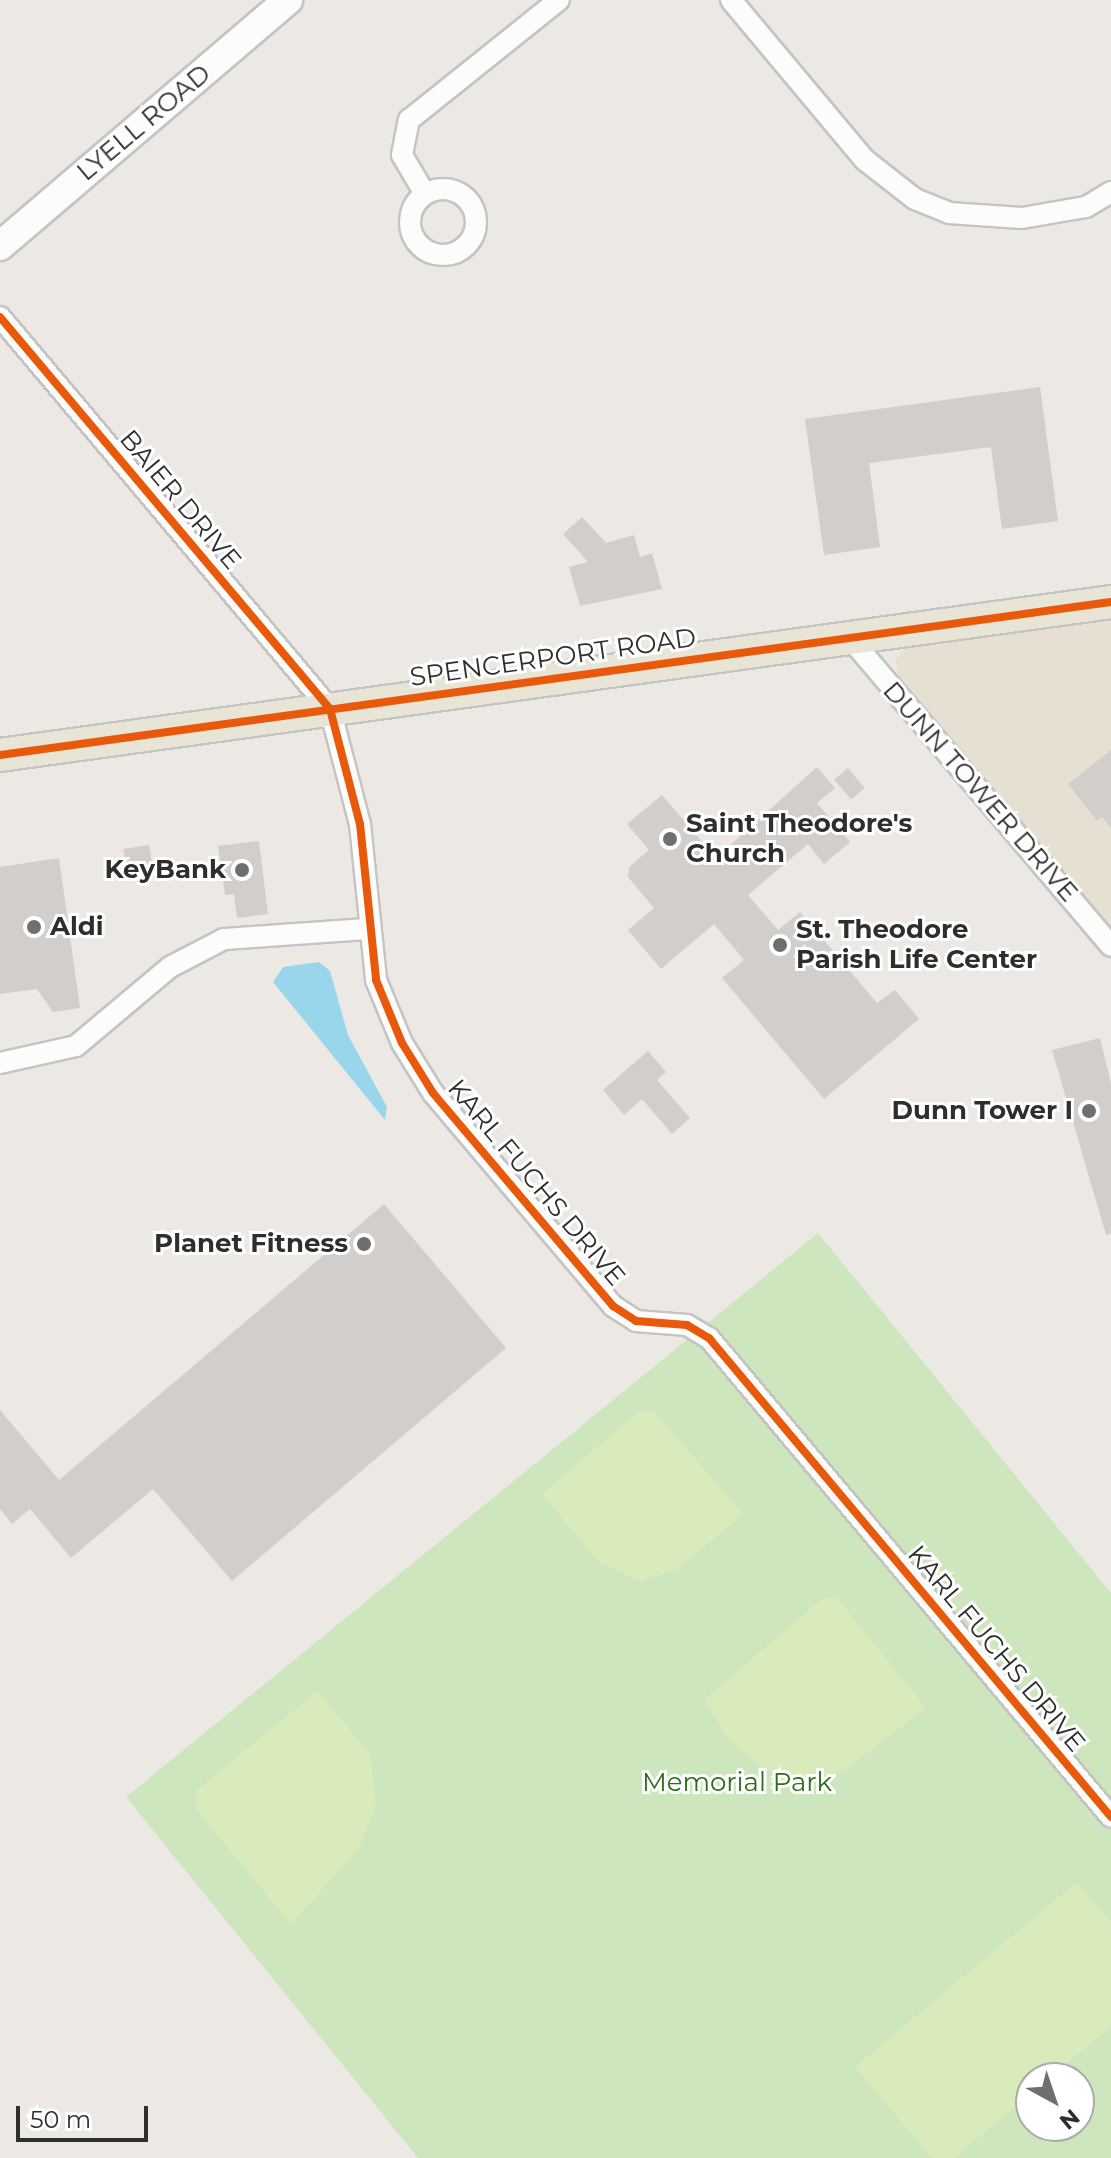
<!DOCTYPE html>
<style>
body{margin:0}
#map{position:relative;width:1111px;height:2158px;overflow:hidden;background:#ece8e4;font-family:Montserrat,sans-serif}
div>[style]{position:absolute}
[style*='--x']{left:calc(var(--x)*1px);top:calc(var(--y)*1px);width:calc(var(--w)*1px);rotate:calc(var(--a)*1deg)}
.education>*{inset:0;background:#e6e0d3}
.green>*{inset:0;background:#cee6be}
.pitch>*{inset:0;background:#d9eabb}
.water>*{inset:0;background:#99d6ec}
.building>*{inset:0;background:#d1cecb;transform-origin:0 0}
.roads{filter:drop-shadow(2px 0 #c5c4c5) drop-shadow(-2px 0 #c5c4c5) drop-shadow(0 2px #c5c4c5) drop-shadow(0 -2px #c5c4c5)}
.street>*{height:20px;margin:-10px;padding:0 10px;transform-origin:10px;border-radius:10px;background:#fcfcfb}
.street>.ring{margin:-10px;padding:0;box-sizing:content-box;background:none;border:20px solid #fcfcfb;border-radius:50%}
.secondary>*{height:28px;margin:-14px;padding:0 14px;transform-origin:14px;border-radius:14px;background:#fcfcfb}
.primary>*{height:32px;margin:-16px;padding:0 16px;transform-origin:16px;border-radius:16px;background:#e8e4d6}
.cycleway>*{height:8px;margin:-4px;padding:0 4px;transform-origin:4px;border-radius:4px;background:#e8590c}
.dots>*{width:22px;height:22px;translate:-50% -50%;box-sizing:border-box;border:4px solid #fff;border-radius:50%}
span{translate:-50% -50%;white-space:nowrap;text-align:center;line-height:1.15;-webkit-text-stroke:6px #fff;paint-order:stroke}
.street-label{font-size:26px;color:#2e2e2e}
.poi-label{font-size:26px;color:#2e2e2e;font-weight:700}
.left{translate:0 -50%;text-align:left}
.right{translate:-100% -50%;text-align:right}
.park-label{font-size:26px;color:#2c6e1b}
.north{position:absolute;left:1015px;top:2062px;width:80px;height:80px;box-sizing:border-box;background:#fff;border:2px solid #ababab;border-radius:50%;rotate:140deg;font-size:22px;font-weight:700;line-height:32px;text-align:center;color:#2e2e2e}
.north::after{content:'';display:block;margin:auto;width:28px;height:36px;background:#706f6e;clip-path:polygon(50% 0,100% 100%,50% 72%,0 100%)}
.scale{position:absolute;left:16px;top:2106px;width:132px;height:36px;box-sizing:border-box;border:4px solid #2e2e2e;border-top:0;padding-left:10px;font-size:24px;line-height:28px;white-space:nowrap;color:#2e2e2e;-webkit-text-stroke:6px #fff;paint-order:stroke}
</style>
<div id="map">
<div class="education">
<div style="clip-path:polygon(1111px 618px,1111px 932px,899px 676px,895px 661px,905px 647px)"></div>
</div>
<div class="green">
<div style="clip-path:polygon(evenodd,818px 1233px,1111px 1593px,1111px 2158px,418px 2158px,126px 1797px,818px 1233px,1031px 2078px,1079px 2078px,1079px 2126px,1031px 2126px,1031px 2078px)"></div>
</div>
<div class="pitch">
<div style="clip-path:polygon(654px 1411px,743px 1514px,679px 1568px,641px 1582px,600px 1563px,542px 1494px,638px 1412px)"></div>
<div style="clip-path:polygon(823px 1598px,838px 1599px,926px 1708px,845px 1770px,804px 1781px,761px 1767px,726px 1736px,704px 1700px)"></div>
<div style="clip-path:polygon(317px 1691px,371px 1755px,376px 1807px,357px 1851px,291px 1924px,196px 1809px,196px 1791px)"></div>
<div style="clip-path:polygon(1077px 1882px,1111px 1923px,1111px 2026px,1049px 2078px,1031px 2078px,1031px 2093px,954px 2158px,932px 2158px,855px 2067px)"></div>
</div>
<div class="water">
<div style="clip-path:polygon(319px 962px,330px 971px,348px 1035px,387px 1107px,385px 1120px,273px 982px,283px 967px)"></div>
</div>
<div class="building">
<div style="clip-path:polygon(1040px 387px,1058px 521px,1002px 529px,991px 447px,869px 463px,880px 547px,824px 555px,805px 419px)"></div>
<div style="clip-path:polygon(582px 517px,606px 543px,634px 535px,640px 557px,652px 553px,662px 589px,580px 606px,569px 567px,588px 562px,563px 534px)"></div>
<div style="clip-path:polygon(1111px 750px,1111px 828px,1102px 817px,1097px 821px,1068px 784px)"></div>
<div style="clip-path:polygon(817px 767px,835px 788px,817px 803px,850px 842px,824px 864px,808px 844px,748px 895px,778px 930px,800px 912px,877px 1003px,895px 990px,919px 1019px,824px 1099px,722px 978px,744px 960px,714px 924px,661px 969px,628px 930px,654px 908px,628px 877px,629px 867px,649px 850px,627px 824px,662px 795px,716px 858px)"></div>
<div style="left:848px;top:768px;width:26px;height:18px;rotate:50deg"></div>
<div style="clip-path:polygon(259px 841px,268px 914px,237px 918px,234px 894px,225px 895px,218px 846px)"></div>
<div style="left:149px;top:845px;width:20px;height:26px;rotate:81deg"></div>
<div style="clip-path:polygon(59px 858px,80px 1008px,53px 1012px,37px 989px,0 994px,0 867px)"></div>
<div style="clip-path:polygon(1100px 1038px,1111px 1083px,1111px 1234px,1106px 1235px,1052px 1050px)"></div>
<div style="clip-path:polygon(648px 1051px,666px 1072px,657px 1080px,690px 1118px,672px 1134px,642px 1099px,624px 1115px,603px 1090px)"></div>
<div style="clip-path:polygon(384px 1204px,506px 1348px,232px 1581px,153px 1489px,71px 1558px,30px 1509px,12px 1524px,0 1509px,0 1410px,59px 1480px)"></div>
</div>
<div class="roads">
<div class="street">
<div style="--x:731;--y:0;--w:209;--a:50.1"></div>
<div style="--x:865;--y:160;--w:63;--a:38"></div>
<div style="--x:915;--y:199;--w:37;--a:22"></div>
<div style="--x:949;--y:213;--w:73;--a:3.9"></div>
<div style="--x:1022;--y:218;--w:65;--a:-9.8"></div>
<div style="--x:1086;--y:207;--w:29;--a:-31"></div>
<div class="ring" style="left:410px;top:189px;width:46px;height:46px"></div>
<div style="--x:425;--y:194;--w:45;--a:-120.5"></div>
<div style="--x:402;--y:155;--w:36;--a:-79"></div>
<div style="--x:409;--y:120;--w:192;--a:-38.7"></div>
<div style="--x:0;--y:317;--w:512;--a:49.91"></div>
<div style="--x:330;--y:709;--w:119;--a:75.4"></div>
<div style="--x:360;--y:824;--w:157;--a:84.1"></div>
<div style="--x:376;--y:980;--w:68;--a:67.6"></div>
<div style="--x:402;--y:1043;--w:59;--a:58.2"></div>
<div style="--x:433;--y:1093;--w:279;--a:49.8"></div>
<div style="--x:613;--y:1306;--w:27;--a:33"></div>
<div style="--x:636;--y:1321;--w:51;--a:4.5"></div>
<div style="--x:687;--y:1325;--w:26;--a:31"></div>
<div style="--x:709;--y:1338;--w:625;--a:49.99"></div>
<div style="--x:849;--y:637;--w:405;--a:49.7"></div>
<div style="--x:0;--y:1063;--w:78;--a:-12.6"></div>
<div style="--x:76;--y:1046;--w:123;--a:-40"></div>
<div style="--x:170;--y:967;--w:61;--a:-27.4"></div>
<div style="--x:224;--y:939;--w:143;--a:-4"></div>
</div>
<div class="secondary">
<div style="--x:0;--y:246;--w:379;--a:-40.5"></div>
</div>
<div class="primary">
<div style="--x:0;--y:755;--w:1121;--a:-7.84"></div>
</div>
</div>
<div class="cycleway">
<div style="--x:0;--y:317;--w:512;--a:49.91"></div>
<div style="--x:330;--y:709;--w:119;--a:75.4"></div>
<div style="--x:360;--y:824;--w:157;--a:84.1"></div>
<div style="--x:376;--y:980;--w:68;--a:67.6"></div>
<div style="--x:402;--y:1043;--w:59;--a:58.2"></div>
<div style="--x:433;--y:1093;--w:279;--a:49.8"></div>
<div style="--x:613;--y:1306;--w:27;--a:33"></div>
<div style="--x:636;--y:1321;--w:51;--a:4.5"></div>
<div style="--x:687;--y:1325;--w:26;--a:31"></div>
<div style="--x:709;--y:1338;--w:625;--a:49.99"></div>
<div style="--x:0;--y:755;--w:1121;--a:-7.84"></div>
</div>
<div class="dots">
<div style="left:670px;top:839px;background:#706f6e"></div>
<div style="left:242px;top:870px;background:#706f6e"></div>
<div style="left:34px;top:927px;background:#706f6e"></div>
<div style="left:780px;top:945px;background:#706f6e"></div>
<div style="left:1089px;top:1111px;background:#706f6e"></div>
<div style="left:364px;top:1244px;background:#706f6e"></div>
</div>
<div class="street-label">
<span style="left:144px;top:123px;rotate:-40deg">LYELL ROAD</span>
<span style="left:180px;top:500px;rotate:50deg">BAIER DRIVE</span>
<span style="left:553px;top:658px;rotate:-8deg">SPENCERPORT ROAD</span>
<span style="left:980px;top:792px;rotate:49deg">DUNN TOWER DRIVE</span>
<span style="left:536px;top:1183px;rotate:50deg">KARL FUCHS DRIVE</span>
<span style="left:996px;top:1649px;rotate:50deg">KARL FUCHS DRIVE</span>
</div>
<div class="poi-label">
<span class="left" style="left:686px;top:839px">Saint Theodore's<br>Church</span>
<span class="right" style="left:226px;top:870px">KeyBank</span>
<span class="left" style="left:50px;top:927px">Aldi</span>
<span class="left" style="left:796px;top:945px">St. Theodore<br>Parish Life Center</span>
<span class="right" style="left:1073px;top:1111px">Dunn Tower I</span>
<span class="right" style="left:348px;top:1244px">Planet Fitness</span>
</div>
<div class="park-label">
<span style="left:737px;top:1783px">Memorial Park</span>
</div>
<div class="north">N</div>
<div class="scale">50 m</div>
</div>
